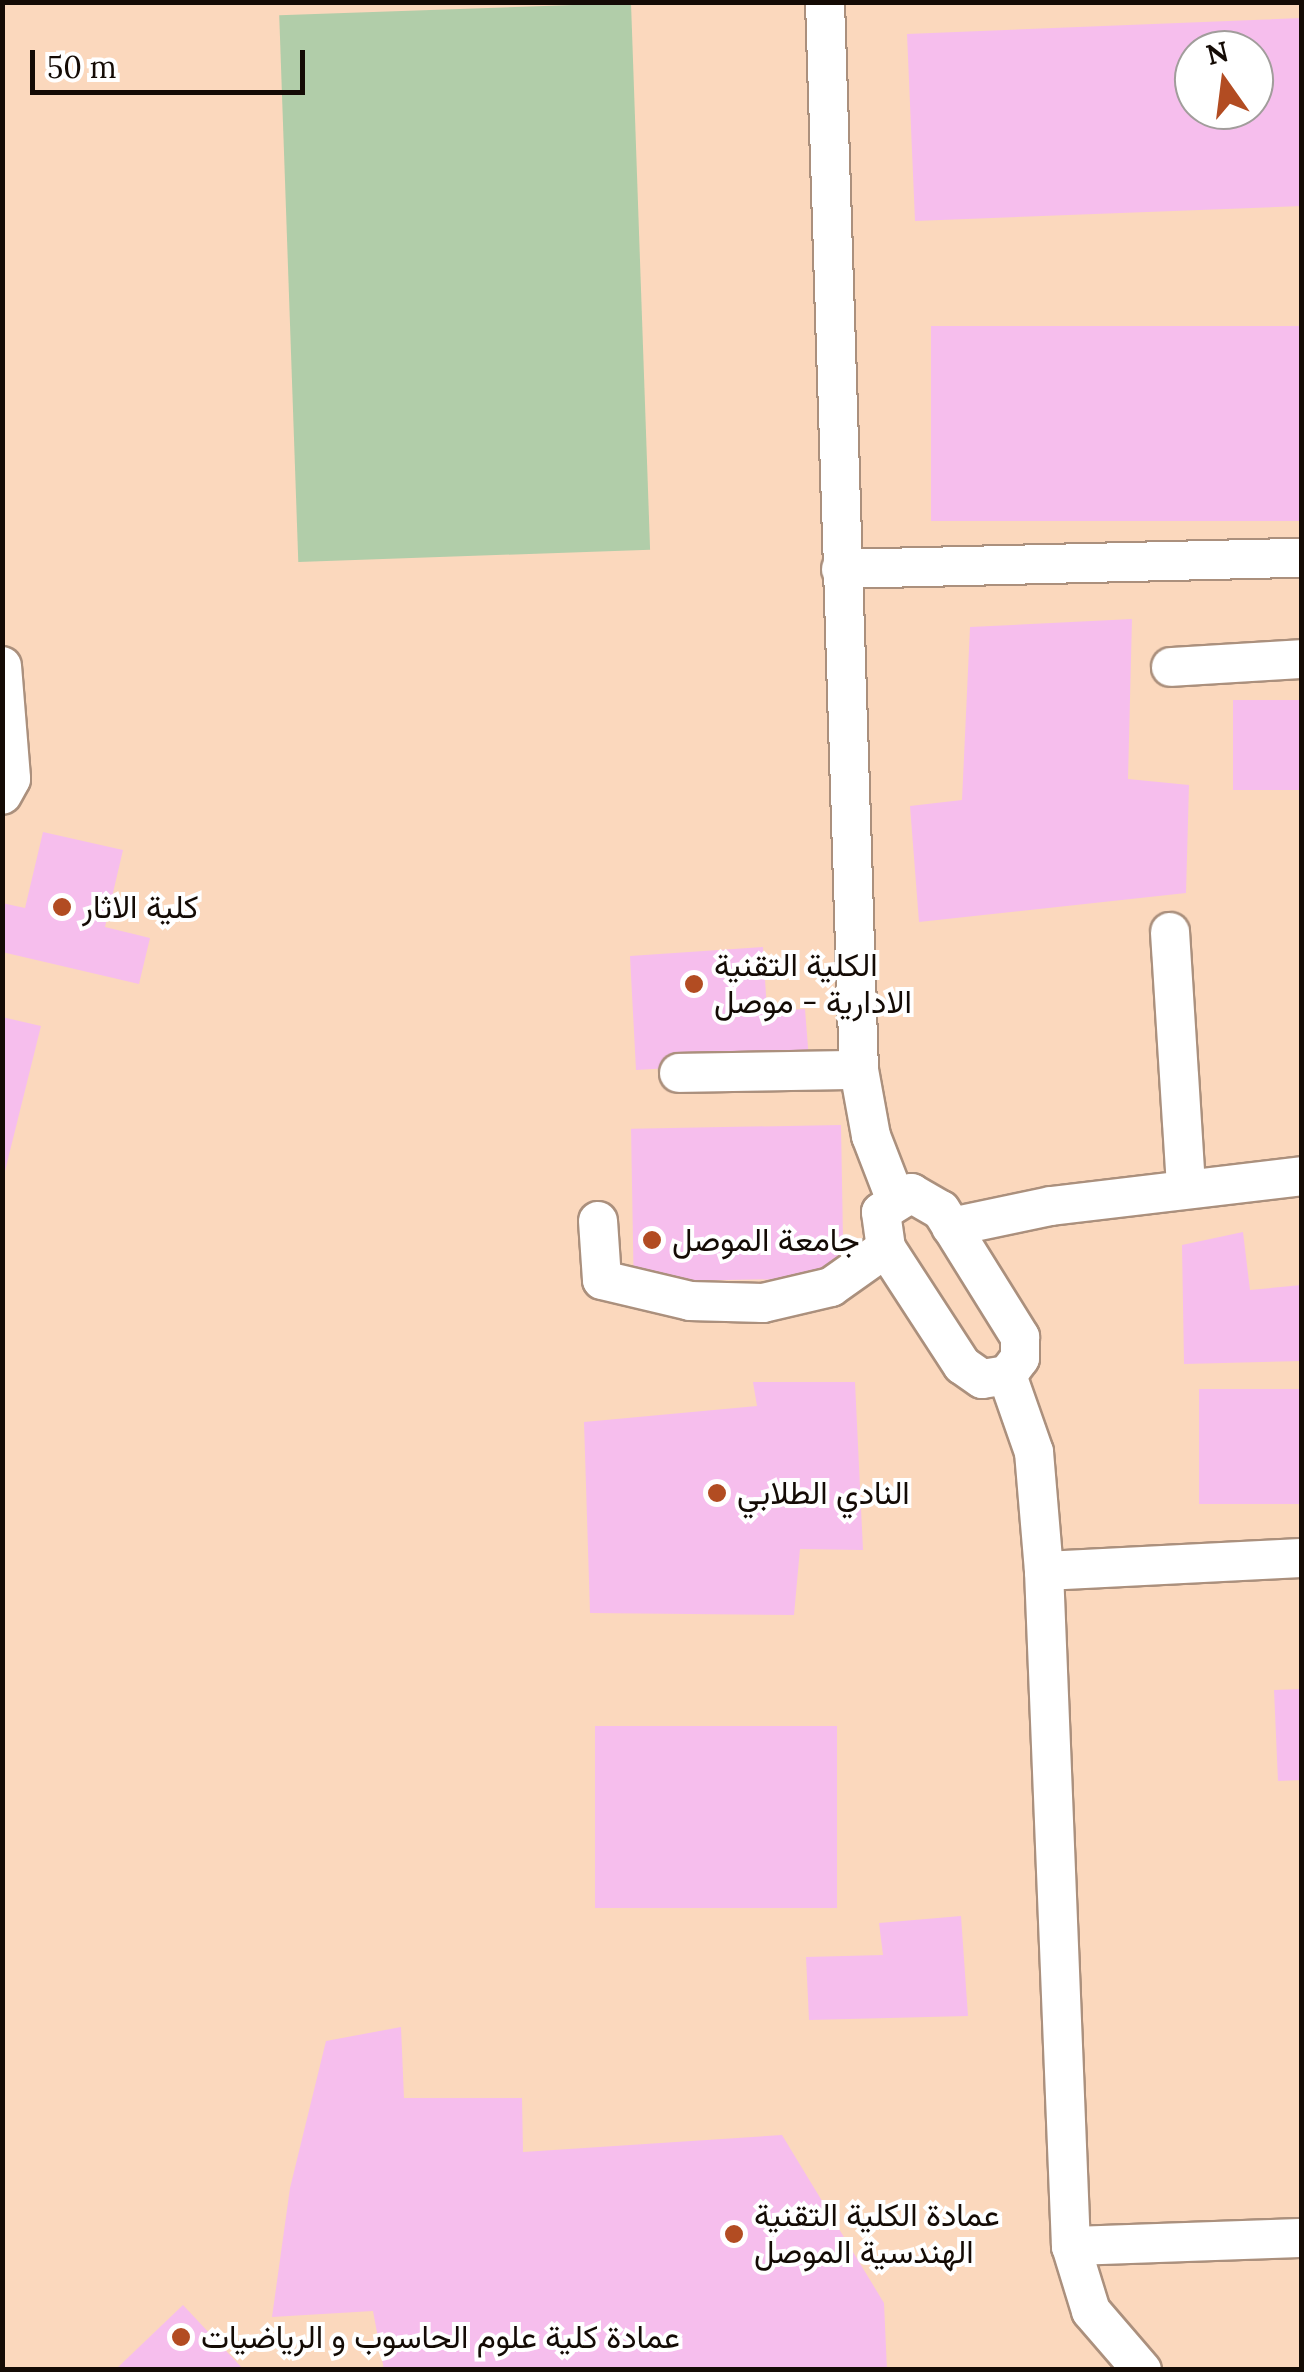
<!DOCTYPE html>
<meta charset="utf-8">
<style>
body{margin:0}
#map{position:relative;width:1304px;height:2372px;overflow:hidden;background:#fce4d3;font-family:Lora,Vazirmatn,serif}
div>[style]{position:absolute}
[style*='--x']{left:calc(var(--x)*1px);top:calc(var(--y)*1px);width:calc(var(--w)*1px);rotate:calc(var(--a)*1deg)}
.built>*{inset:0;background:#fbd8bd}
.green>*{inset:0;background:#b1cda9;transform-origin:0 0}
.building>*{inset:0;background:#f6beed;transform-origin:0 0}
.roads{filter:drop-shadow(2px 0 #ab907d) drop-shadow(-2px 0 #ab907d) drop-shadow(0 2px #ab907d) drop-shadow(0 -2px #ab907d)}
.minor>*{height:38px;margin:-19px;padding:0 19px;transform-origin:19px;border-radius:19px;background:#fff}
.dots>*{width:28px;height:28px;translate:-50% -50%;box-sizing:border-box;border:5px solid #fff;border-radius:50%}
span{translate:-50% -50%;white-space:nowrap;text-align:center;line-height:1.15;-webkit-text-stroke:8px #fff;paint-order:stroke}
.poi-label{font-size:32px;color:#140b05}
.left{translate:0 -50%;text-align:left}
.frame{position:absolute;inset:0;border:5px solid #140b05;pointer-events:none}
.north{position:absolute;left:1174px;top:30px;width:100px;height:100px;box-sizing:border-box;background:#fff;border:2px solid #a19d9b;border-radius:50%;rotate:346deg;font-size:28px;font-weight:700;line-height:40px;text-align:center;color:#140b05}
.north::after{content:'';display:block;margin:auto;width:35px;height:45px;background:#b24c22;clip-path:polygon(50% 0,100% 100%,50% 72%,0 100%)}
.scale{position:absolute;left:30px;top:50px;width:275px;height:45px;box-sizing:border-box;border:5px solid #140b05;border-top:0;padding-left:12px;font-size:30px;line-height:35px;white-space:nowrap;color:#140b05;-webkit-text-stroke:8px #fff;paint-order:stroke}
</style>
<div id="map">
<div class="built">
<div style="clip-path:polygon(evenodd,3px 3px,1301px 3px,1301px 2369px,3px 2369px,3px 3px,1194px 50px,1254px 50px,1254px 110px,1194px 110px,1194px 50px)"></div>
</div>
<div class="green">
<div style="left:631px;top:3px;width:547px;height:352px;rotate:88deg"></div>
</div>
<div class="building">
<div style="clip-path:polygon(evenodd,1302px 18px,1302px 206px,915px 221px,907px 34px,1302px 18px,1194px 50px,1254px 50px,1254px 110px,1194px 110px,1194px 50px)"></div>
<div style="left:1302px;top:326px;width:195px;height:371px;rotate:90deg"></div>
<div style="clip-path:polygon(1132px 619px,1128px 779px,1189px 785px,1186px 893px,919px 922px,910px 806px,962px 800px,970px 627px)"></div>
<div style="left:1302px;top:700px;width:90px;height:69px;rotate:90deg"></div>
<div style="clip-path:polygon(43px 832px,123px 850px,105px 927px,150px 938px,139px 984px,2px 952px,2px 903px,25px 908px)"></div>
<div style="clip-path:polygon(763px 947px,767px 1011px,805px 1009px,809px 1060px,636px 1070px,630px 956px)"></div>
<div style="clip-path:polygon(2px 1017px,41px 1026px,4px 1175px,2px 1175px)"></div>
<div style="left:841px;top:1125px;width:153px;height:210px;rotate:89deg"></div>
<div style="clip-path:polygon(1243px 1232px,1250px 1290px,1302px 1285px,1302px 1361px,1184px 1364px,1182px 1245px)"></div>
<div style="clip-path:polygon(753px 1382px,855px 1382px,863px 1550px,800px 1549px,794px 1615px,590px 1613px,584px 1422px,757px 1406px)"></div>
<div style="left:1302px;top:1389px;width:115px;height:103px;rotate:90deg"></div>
<div style="clip-path:polygon(1302px 1689px,1302px 1780px,1278px 1781px,1274px 1690px)"></div>
<div style="left:595px;top:1726px;width:242px;height:182px"></div>
<div style="clip-path:polygon(961px 1916px,968px 2016px,809px 2020px,806px 1957px,883px 1955px,879px 1923px)"></div>
<div style="clip-path:polygon(401px 2027px,404px 2098px,522px 2098px,523px 2152px,782px 2135px,884px 2303px,887px 2370px,384px 2370px,373px 2311px,272px 2317px,290px 2188px,326px 2041px)"></div>
<div style="clip-path:polygon(183px 2305px,244px 2370px,115px 2370px)"></div>
</div>
<div class="roads">
<div class="minor">
<div style="--x:825;--y:2;--w:1069;--a:88.18"></div>
<div style="--x:859;--y:1070;--w:67;--a:79.7"></div>
<div style="--x:871;--y:1136;--w:66;--a:68.8"></div>
<div style="--x:841;--y:569;--w:461;--a:-1.4"></div>
<div style="--x:2;--y:666;--w:113;--a:85.4"></div>
<div style="--x:11;--y:779;--w:18;--a:119"></div>
<div style="--x:1171;--y:667;--w:131;--a:-3.5"></div>
<div style="--x:1170;--y:932;--w:256;--a:86.4"></div>
<div style="--x:679;--y:1073;--w:180;--a:-1"></div>
<div style="--x:911;--y:1193;--w:34;--a:30"></div>
<div style="--x:941;--y:1210;--w:150;--a:58.1"></div>
<div style="--x:1020;--y:1337;--w:21;--a:90"></div>
<div style="--x:1020;--y:1358;--w:21;--a:127"></div>
<div style="--x:1007;--y:1375;--w:25;--a:171"></div>
<div style="--x:982;--y:1379;--w:24;--a:-145"></div>
<div style="--x:962;--y:1365;--w:140;--a:-123"></div>
<div style="--x:886;--y:1248;--w:36;--a:-98"></div>
<div style="--x:881;--y:1212;--w:36;--a:-32"></div>
<div style="--x:598;--y:1221;--w:59;--a:86.1"></div>
<div style="--x:602;--y:1280;--w:90;--a:13.4"></div>
<div style="--x:690;--y:1301;--w:73;--a:1.6"></div>
<div style="--x:763;--y:1303;--w:70;--a:-13.2"></div>
<div style="--x:831;--y:1287;--w:67;--a:-35.3"></div>
<div style="--x:951;--y:1227;--w:102;--a:-11.9"></div>
<div style="--x:1051;--y:1206;--w:253;--a:-6.8"></div>
<div style="--x:1007;--y:1375;--w:82;--a:70.7"></div>
<div style="--x:1034;--y:1452;--w:119;--a:85.2"></div>
<div style="--x:1044;--y:1571;--w:676;--a:87.71"></div>
<div style="--x:1071;--y:2246;--w:68;--a:72.9"></div>
<div style="--x:1091;--y:2311;--w:78;--a:49.2"></div>
<div style="--x:1044;--y:1571;--w:258;--a:-2.9"></div>
<div style="--x:1071;--y:2246;--w:231;--a:-2"></div>
</div>
</div>
<div class="dots">
<div style="left:62px;top:907px;background:#b24c22"></div>
<div style="left:694px;top:984px;background:#b24c22"></div>
<div style="left:652px;top:1240px;background:#b24c22"></div>
<div style="left:717px;top:1493px;background:#b24c22"></div>
<div style="left:734px;top:2234px;background:#b24c22"></div>
<div style="left:181px;top:2337px;background:#b24c22"></div>
</div>
<div class="poi-label">
<span class="left" style="left:82px;top:907px">كلية الاثار</span>
<span class="left" style="left:714px;top:984px">الكلية التقنية<br>الادارية - موصل</span>
<span class="left" style="left:672px;top:1240px">جامعة الموصل</span>
<span class="left" style="left:737px;top:1493px">النادي الطلابي</span>
<span class="left" style="left:754px;top:2234px">عمادة الكلية التقنية<br>الهندسية الموصل</span>
<span class="left" style="left:201px;top:2337px">عمادة كلية علوم الحاسوب و الرياضيات</span>
</div>
<div class="frame"></div>
<div class="north">N</div>
<div class="scale">50 m</div>
</div>
